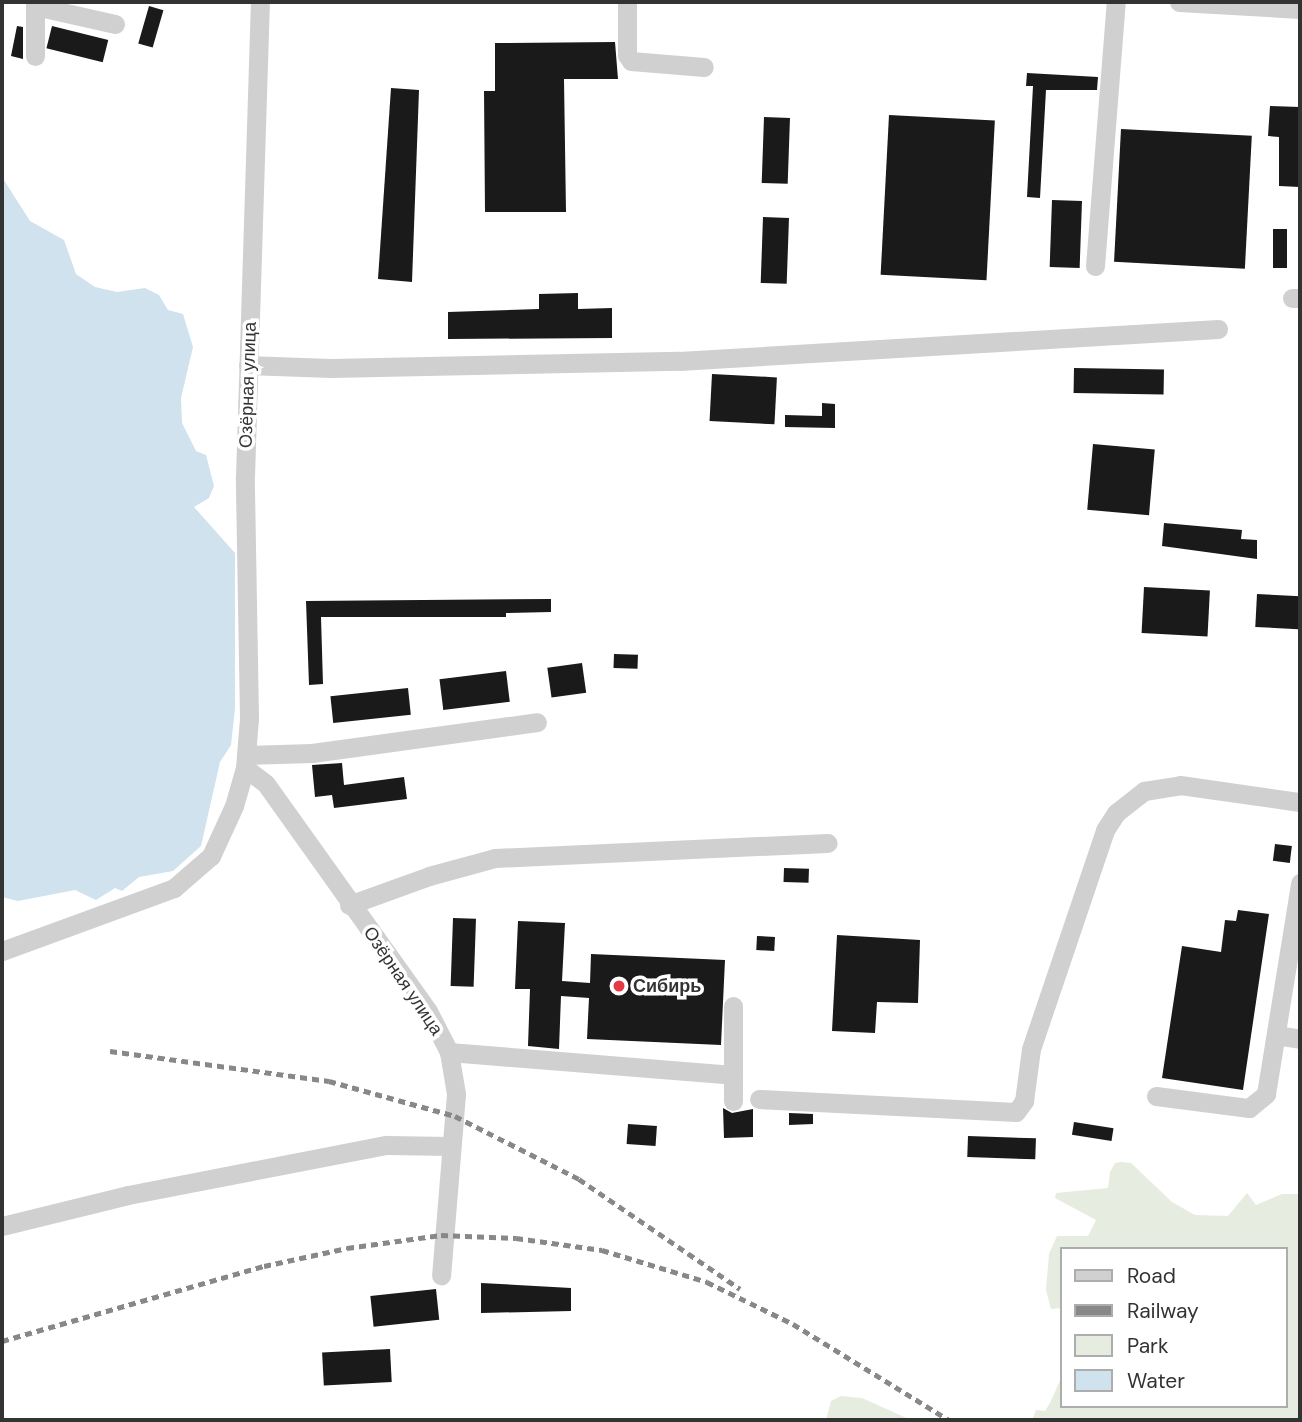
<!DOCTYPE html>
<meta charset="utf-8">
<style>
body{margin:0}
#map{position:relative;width:1302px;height:1422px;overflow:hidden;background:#fff;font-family:"DM Sans",sans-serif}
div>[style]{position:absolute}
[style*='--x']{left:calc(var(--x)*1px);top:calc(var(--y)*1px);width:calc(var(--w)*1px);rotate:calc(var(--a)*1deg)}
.green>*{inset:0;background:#e6ecdf}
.water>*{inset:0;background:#cfe2ee}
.building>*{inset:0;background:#1a1a1a;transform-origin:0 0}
.minor>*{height:19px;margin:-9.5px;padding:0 9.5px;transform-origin:9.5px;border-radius:9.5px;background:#d0d0d0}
.rail>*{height:4.5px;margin-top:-2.25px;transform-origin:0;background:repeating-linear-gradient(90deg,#888 0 7px,transparent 0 12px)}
.dots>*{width:19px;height:19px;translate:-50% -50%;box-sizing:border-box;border:4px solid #fff;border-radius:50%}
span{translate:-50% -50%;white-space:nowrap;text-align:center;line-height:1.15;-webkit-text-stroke:7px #fff;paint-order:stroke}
.street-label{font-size:18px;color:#333}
.poi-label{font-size:18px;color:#333;font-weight:700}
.left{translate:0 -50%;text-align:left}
.frame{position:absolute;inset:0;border:4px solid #333;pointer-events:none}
.legend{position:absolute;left:1060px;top:1247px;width:228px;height:161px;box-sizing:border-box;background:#fff;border:2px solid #adadad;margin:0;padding:9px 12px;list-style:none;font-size:21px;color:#333}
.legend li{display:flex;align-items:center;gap:14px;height:35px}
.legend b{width:35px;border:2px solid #adadad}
</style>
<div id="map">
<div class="green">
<div style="clip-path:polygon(1121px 1162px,1131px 1163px,1172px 1202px,1195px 1215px,1228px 1216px,1247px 1193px,1256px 1205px,1282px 1194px,1300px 1194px,1300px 1420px,1032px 1420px,1036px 1410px,1045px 1411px,1050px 1403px,1062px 1376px,1062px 1406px,1286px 1406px,1286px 1249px,1062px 1249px,1062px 1308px,1051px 1309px,1046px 1290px,1049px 1254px,1057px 1236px,1088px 1236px,1096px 1220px,1055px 1198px,1056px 1193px,1108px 1188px,1110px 1172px,1115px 1163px)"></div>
<div style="clip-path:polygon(841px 1396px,862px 1398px,911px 1420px,826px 1420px,831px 1401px)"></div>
</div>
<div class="water">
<div style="clip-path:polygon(2px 177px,30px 221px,64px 240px,76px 274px,95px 287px,117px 292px,145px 288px,159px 295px,168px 310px,183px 314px,193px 347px,181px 398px,182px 423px,196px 451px,206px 455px,214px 486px,209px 498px,194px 507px,235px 553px,235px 709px,231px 745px,220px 762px,201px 846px,173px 871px,139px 877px,122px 891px,115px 888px,96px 900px,75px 890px,18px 901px,2px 897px)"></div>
</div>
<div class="building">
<div style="left:149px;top:6px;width:15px;height:39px;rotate:16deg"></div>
<div style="clip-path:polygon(17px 26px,23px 27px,23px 59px,11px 56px)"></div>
<div style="left:52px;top:26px;width:58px;height:23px;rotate:14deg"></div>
<div style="clip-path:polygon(615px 42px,618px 79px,564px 79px,566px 212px,485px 212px,484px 91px,495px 91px,495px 43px)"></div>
<div style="clip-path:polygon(1027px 73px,1098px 77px,1097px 90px,1046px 90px,1040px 198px,1027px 197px,1033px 86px,1026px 86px)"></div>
<div style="clip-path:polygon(391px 88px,419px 90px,412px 282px,378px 279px)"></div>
<div style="clip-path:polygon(1270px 106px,1300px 107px,1300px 187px,1279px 186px,1279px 137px,1268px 136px)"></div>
<div style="left:889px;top:115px;width:106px;height:160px;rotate:3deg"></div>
<div style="left:764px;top:117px;width:26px;height:66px;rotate:2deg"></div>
<div style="left:1121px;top:129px;width:131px;height:133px;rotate:3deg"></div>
<div style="left:1052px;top:200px;width:30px;height:67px;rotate:2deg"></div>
<div style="left:763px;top:217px;width:26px;height:66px;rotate:2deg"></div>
<div style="left:1273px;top:229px;width:14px;height:39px"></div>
<div style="clip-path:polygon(578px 293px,578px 309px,612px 308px,612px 338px,448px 339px,448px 312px,539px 309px,539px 294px)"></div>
<div style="left:1074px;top:368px;width:90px;height:25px;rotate:1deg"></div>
<div style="left:712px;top:374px;width:65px;height:47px;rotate:3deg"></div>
<div style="clip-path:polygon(822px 403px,835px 404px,835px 428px,785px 427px,785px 415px,822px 416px)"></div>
<div style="left:1093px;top:444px;width:62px;height:66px;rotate:5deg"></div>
<div style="clip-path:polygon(1164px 523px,1242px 530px,1241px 539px,1257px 540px,1257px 559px,1162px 546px)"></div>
<div style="left:1144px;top:587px;width:66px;height:46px;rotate:3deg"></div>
<div style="left:1257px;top:594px;width:43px;height:33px;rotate:3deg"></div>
<div style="clip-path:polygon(551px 599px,551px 612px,506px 613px,506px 617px,321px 617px,323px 684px,309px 685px,306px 601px)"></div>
<div style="left:614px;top:654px;width:24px;height:14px;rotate:2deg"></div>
<div style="left:582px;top:663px;width:30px;height:35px;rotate:82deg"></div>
<div style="left:506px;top:671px;width:31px;height:67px;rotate:83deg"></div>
<div style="left:408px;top:688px;width:27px;height:78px;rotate:84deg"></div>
<div style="clip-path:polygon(342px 763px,344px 785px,404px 777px,407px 799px,334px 808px,332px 795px,315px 797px,312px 765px)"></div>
<div style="left:1275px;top:844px;width:17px;height:17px;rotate:7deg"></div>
<div style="left:784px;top:868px;width:25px;height:14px;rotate:2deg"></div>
<div style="clip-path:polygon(1238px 910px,1269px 914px,1243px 1090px,1162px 1078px,1182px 946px,1221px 952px,1225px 920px,1236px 921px)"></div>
<div style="left:453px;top:918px;width:23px;height:68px;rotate:2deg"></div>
<div style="clip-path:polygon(518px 921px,565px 923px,562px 981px,590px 983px,591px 954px,725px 960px,721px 1045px,587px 1039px,589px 998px,561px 996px,559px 1049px,528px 1046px,530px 989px,515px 989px)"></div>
<div style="clip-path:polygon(837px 935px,920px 940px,918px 1003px,877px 1002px,875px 1033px,832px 1031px)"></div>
<div style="left:757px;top:936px;width:18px;height:14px;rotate:3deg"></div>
<div style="clip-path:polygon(723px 1108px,732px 1113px,753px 1109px,753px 1137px,724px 1138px)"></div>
<div style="clip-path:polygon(789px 1113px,813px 1114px,813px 1124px,789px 1125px)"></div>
<div style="left:1074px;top:1122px;width:40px;height:13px;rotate:9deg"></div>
<div style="left:628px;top:1124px;width:29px;height:20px;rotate:4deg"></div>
<div style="left:968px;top:1136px;width:68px;height:21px;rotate:2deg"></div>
<div style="clip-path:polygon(481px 1283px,571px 1288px,571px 1311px,481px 1313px)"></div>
<div style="left:436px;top:1289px;width:31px;height:66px;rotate:84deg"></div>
<div style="left:390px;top:1349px;width:33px;height:68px;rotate:87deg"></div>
</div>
<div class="minor">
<div style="--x:35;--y:2;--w:4;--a:90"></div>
<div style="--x:35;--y:6;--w:82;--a:12.7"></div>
<div style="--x:627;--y:2;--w:53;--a:90"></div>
<div style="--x:627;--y:55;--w:7;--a:56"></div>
<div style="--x:631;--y:61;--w:73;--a:4.7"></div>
<div style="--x:1179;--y:2;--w:121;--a:3.3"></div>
<div style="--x:35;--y:6;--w:50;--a:90"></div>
<div style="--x:1095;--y:266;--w:265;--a:-85.5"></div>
<div style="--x:1292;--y:298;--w:8;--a:0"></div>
<div style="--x:248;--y:365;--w:83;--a:2.1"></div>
<div style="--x:331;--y:368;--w:348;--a:-1.2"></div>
<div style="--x:679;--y:361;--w:540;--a:-3.4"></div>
<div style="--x:246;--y:755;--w:66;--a:-1.7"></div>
<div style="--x:312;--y:753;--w:227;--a:-7.8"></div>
<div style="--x:245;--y:768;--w:26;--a:37"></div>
<div style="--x:266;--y:784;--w:279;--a:54.5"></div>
<div style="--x:428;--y:1011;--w:46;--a:62.9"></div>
<div style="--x:449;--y:1052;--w:43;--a:80.5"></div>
<div style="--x:456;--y:1094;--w:182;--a:94.7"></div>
<div style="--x:349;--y:905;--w:85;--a:-19.9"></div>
<div style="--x:429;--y:876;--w:68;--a:-15.3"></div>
<div style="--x:495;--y:858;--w:333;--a:-2.6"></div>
<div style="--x:2;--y:951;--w:183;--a:-20.1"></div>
<div style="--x:174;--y:888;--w:49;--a:-40.9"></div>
<div style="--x:211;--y:856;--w:55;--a:-65.3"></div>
<div style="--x:234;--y:806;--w:40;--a:-74"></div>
<div style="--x:245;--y:768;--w:50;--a:-85.4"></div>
<div style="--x:249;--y:718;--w:241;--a:-91"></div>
<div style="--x:245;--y:477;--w:475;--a:-88.2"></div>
<div style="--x:1276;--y:1035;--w:24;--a:9"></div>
<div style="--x:449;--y:1052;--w:285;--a:4.6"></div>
<div style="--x:1156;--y:1096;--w:94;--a:7.4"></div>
<div style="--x:1249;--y:1108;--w:22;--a:-39"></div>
<div style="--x:1266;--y:1094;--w:214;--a:-80.8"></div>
<div style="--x:759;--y:1099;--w:257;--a:2.9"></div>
<div style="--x:1016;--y:1112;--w:14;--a:-54"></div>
<div style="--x:1024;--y:1101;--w:52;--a:-82.3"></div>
<div style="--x:1031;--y:1049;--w:231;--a:-71.3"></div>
<div style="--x:1105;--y:830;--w:20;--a:-57"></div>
<div style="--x:1116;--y:813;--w:36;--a:-38"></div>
<div style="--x:1144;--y:791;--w:36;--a:-9"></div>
<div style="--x:1180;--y:785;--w:121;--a:8.1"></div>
<div style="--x:733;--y:1101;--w:95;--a:-90"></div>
<div style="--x:2;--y:1226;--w:130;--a:-13.8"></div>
<div style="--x:128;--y:1195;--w:263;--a:-11"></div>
<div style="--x:386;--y:1145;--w:65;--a:0.9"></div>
</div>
<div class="rail">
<div style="--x:110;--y:1051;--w:221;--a:7.8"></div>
<div style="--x:329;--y:1081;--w:131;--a:15.5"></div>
<div style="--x:455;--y:1116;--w:139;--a:26.9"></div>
<div style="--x:579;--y:1179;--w:195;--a:34.3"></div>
<div style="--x:2;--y:1341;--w:273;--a:-16"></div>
<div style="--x:264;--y:1266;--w:85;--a:-12.2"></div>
<div style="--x:347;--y:1248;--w:95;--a:-7.9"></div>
<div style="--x:441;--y:1235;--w:75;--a:2.3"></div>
<div style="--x:516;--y:1238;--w:87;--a:7.9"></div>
<div style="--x:602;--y:1250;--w:110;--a:16.9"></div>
<div style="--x:707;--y:1282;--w:96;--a:26"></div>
<div style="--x:793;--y:1324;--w:183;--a:31.6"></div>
</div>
<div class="dots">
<div style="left:619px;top:986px;background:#e63946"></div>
</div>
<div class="street-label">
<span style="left:248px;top:385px;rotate:-88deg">Озёрная улица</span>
<span style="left:403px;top:981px;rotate:56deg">Озёрная улица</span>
</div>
<div class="poi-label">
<span class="left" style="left:633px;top:986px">Сибирь</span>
</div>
<div class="frame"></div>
<ul class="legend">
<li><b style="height:9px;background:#d0d0d0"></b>Road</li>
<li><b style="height:9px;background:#888"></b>Railway</li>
<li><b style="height:19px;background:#e6ecdf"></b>Park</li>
<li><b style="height:19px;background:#cfe2ee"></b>Water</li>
</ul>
</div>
